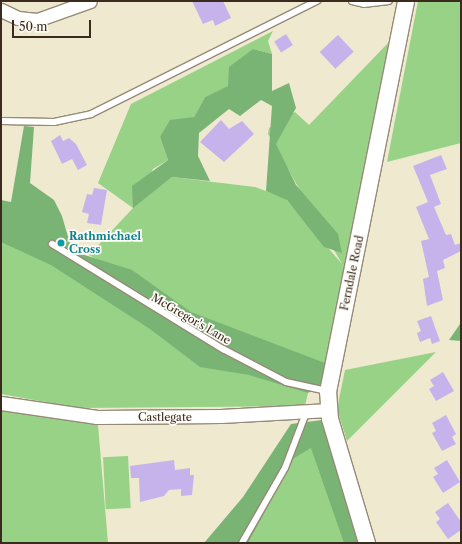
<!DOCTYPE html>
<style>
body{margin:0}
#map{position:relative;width:462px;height:544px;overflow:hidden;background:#efe9d0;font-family:"Libre Caslon Text",serif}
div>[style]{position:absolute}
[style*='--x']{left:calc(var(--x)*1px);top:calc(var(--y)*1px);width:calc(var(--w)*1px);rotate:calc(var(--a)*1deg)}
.green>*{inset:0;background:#97d287;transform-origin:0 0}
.forest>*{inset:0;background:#79b474}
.building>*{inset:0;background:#c7b3ec;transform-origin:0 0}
.roads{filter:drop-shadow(1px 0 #958a77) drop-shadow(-1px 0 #958a77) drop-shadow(0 1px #958a77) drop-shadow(0 -1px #958a77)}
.service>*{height:6px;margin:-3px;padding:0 3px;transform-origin:3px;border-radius:3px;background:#fff}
.minor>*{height:13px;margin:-6.5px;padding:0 6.5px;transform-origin:6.5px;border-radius:6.5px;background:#fff}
.tertiary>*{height:16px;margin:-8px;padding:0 8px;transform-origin:8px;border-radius:8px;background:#fff}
.dots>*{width:11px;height:11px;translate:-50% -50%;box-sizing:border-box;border:2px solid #fdfcf7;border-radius:50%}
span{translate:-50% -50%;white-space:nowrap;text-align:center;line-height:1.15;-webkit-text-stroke:3.5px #fdfcf7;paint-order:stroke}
.culture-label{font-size:11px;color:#0d838f;font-weight:700}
.left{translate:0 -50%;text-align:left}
.street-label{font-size:11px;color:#3b2a1e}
.frame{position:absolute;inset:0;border:2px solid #3b2a1e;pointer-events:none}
.scale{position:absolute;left:12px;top:20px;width:79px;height:18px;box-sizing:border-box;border:2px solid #3b2a1e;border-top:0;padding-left:5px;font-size:12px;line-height:14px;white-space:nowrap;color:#3b2a1e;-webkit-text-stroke:3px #fdfcf7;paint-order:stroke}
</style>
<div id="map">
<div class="green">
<div style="clip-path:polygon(418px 1px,461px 1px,461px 143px,387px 162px)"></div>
<div style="clip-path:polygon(273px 31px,268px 41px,272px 54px,253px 49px,229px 86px,205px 97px,194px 117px,160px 137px,168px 160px,153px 169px,133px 207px,172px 177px,255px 187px,285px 198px,342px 264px,268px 134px,269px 128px,295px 112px,309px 125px,390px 41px,321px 385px,89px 255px,133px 208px,98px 183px,131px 104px)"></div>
<div style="clip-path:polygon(1px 229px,163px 327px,308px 393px,305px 406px,78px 408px,1px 394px)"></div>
<div style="clip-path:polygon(436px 352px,347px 441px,337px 409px,345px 370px)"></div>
<div style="clip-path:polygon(1px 410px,98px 425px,108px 543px,1px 543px)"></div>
<div style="clip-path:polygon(307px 422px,355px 543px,233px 543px)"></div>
<div style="left:128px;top:456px;width:52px;height:25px;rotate:87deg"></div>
</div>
<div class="forest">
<div style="clip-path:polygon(253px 49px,272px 54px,272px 91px,289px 83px,296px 108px,276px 144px,296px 185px,338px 234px,342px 253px,324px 247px,287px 200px,266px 191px,272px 106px,261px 100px,240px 116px,229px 109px,199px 133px,198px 156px,210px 181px,172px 177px,133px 208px,132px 186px,168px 160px,160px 137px,170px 120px,194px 117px,205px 97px,228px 86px,229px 67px)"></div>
<div style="clip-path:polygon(24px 126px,34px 127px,30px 183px,54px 200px,62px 216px,72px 251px,132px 270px,191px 312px,325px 363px,321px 385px,308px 393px,249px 375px,200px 367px,150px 329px,51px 265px,1px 242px,1px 200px,11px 202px)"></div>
<div style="clip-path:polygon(461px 321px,461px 341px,449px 340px,460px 324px)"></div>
<div style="clip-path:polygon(322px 420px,363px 543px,344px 543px,311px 448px,294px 458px,248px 543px,204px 543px,243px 497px,291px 424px)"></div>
</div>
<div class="building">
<div style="clip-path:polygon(192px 1px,223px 1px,231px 18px,215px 26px,213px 20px,203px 24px)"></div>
<div style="left:286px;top:34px;width:13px;height:14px;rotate:58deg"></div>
<div style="left:338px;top:35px;width:23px;height:25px;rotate:47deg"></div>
<div style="clip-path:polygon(221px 120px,229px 129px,242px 121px,254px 134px,224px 162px,200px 142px)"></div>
<div style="clip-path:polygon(60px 135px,63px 141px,69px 138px,76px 144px,87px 165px,78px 170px,72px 159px,62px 164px,51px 141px)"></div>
<div style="clip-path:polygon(441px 155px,447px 169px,430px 175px,441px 204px,434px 207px,446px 235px,451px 234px,455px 245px,461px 243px,461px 251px,443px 260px,445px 268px,437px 271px,443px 300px,427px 306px,423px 279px,429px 277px,421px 241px,429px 239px,416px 207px,428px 202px,413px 166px)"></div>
<div style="clip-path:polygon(94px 188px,107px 190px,101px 225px,87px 223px,89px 214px,82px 212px,87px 194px,92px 195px)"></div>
<div style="clip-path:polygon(431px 316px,440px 341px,432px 344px,430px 338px,420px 342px,417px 333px,421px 331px,417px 321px)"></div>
<div style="clip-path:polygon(443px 372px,454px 391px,436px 401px,429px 389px,434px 386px,430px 380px)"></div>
<div style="clip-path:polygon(446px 415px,456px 434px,452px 437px,456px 444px,442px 451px,432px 433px,436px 431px,432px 423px)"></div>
<div style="clip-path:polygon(174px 460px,175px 470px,190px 468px,190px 475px,194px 475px,192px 495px,181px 496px,181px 489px,169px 490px,164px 496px,140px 502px,139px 478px,131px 478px,130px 466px)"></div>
<div style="clip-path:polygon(447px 460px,460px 482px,443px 493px,433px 477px,438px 474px,434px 468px)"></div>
<div style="clip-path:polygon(448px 503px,461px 522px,461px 530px,448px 539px,436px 522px,440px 519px,435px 512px)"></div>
</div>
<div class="roads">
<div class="service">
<div style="--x:352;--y:1;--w:12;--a:14"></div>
<div style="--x:364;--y:4;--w:25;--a:-7"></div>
<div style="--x:1;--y:121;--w:53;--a:1.1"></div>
<div style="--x:54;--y:122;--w:38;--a:-12"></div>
<div style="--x:91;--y:114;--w:253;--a:-26.6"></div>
<div style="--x:52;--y:244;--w:201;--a:31.6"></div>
<div style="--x:223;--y:349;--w:71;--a:27.6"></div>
<div style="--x:286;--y:382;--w:42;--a:12.4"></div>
<div style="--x:242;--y:543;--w:86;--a:-60.2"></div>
<div style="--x:285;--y:468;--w:59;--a:-69.1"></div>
</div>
<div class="minor">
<div style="--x:1;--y:10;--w:19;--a:25"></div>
<div style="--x:18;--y:18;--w:19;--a:6"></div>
<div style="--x:37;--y:20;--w:56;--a:-19.7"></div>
<div style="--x:1;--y:403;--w:97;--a:8.3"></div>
<div style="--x:97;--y:417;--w:124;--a:-0.5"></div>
<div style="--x:221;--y:416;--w:108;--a:-3.2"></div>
</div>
<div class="tertiary">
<div style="--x:367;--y:543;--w:129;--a:-106.6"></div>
<div style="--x:330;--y:419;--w:27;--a:-94"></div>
<div style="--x:328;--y:392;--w:399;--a:-78.7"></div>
</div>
</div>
<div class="dots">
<div style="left:61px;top:243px;background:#0f9aa8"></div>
</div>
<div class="culture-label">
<span class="left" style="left:69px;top:243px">Rathmichael<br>Cross</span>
</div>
<div class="street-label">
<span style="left:352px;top:273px;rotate:-78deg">Ferndale Road</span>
<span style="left:191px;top:319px;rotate:30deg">McGregor's Lane</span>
<span style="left:165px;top:417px">Castlegate</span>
</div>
<div class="frame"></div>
<div class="scale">50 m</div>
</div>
